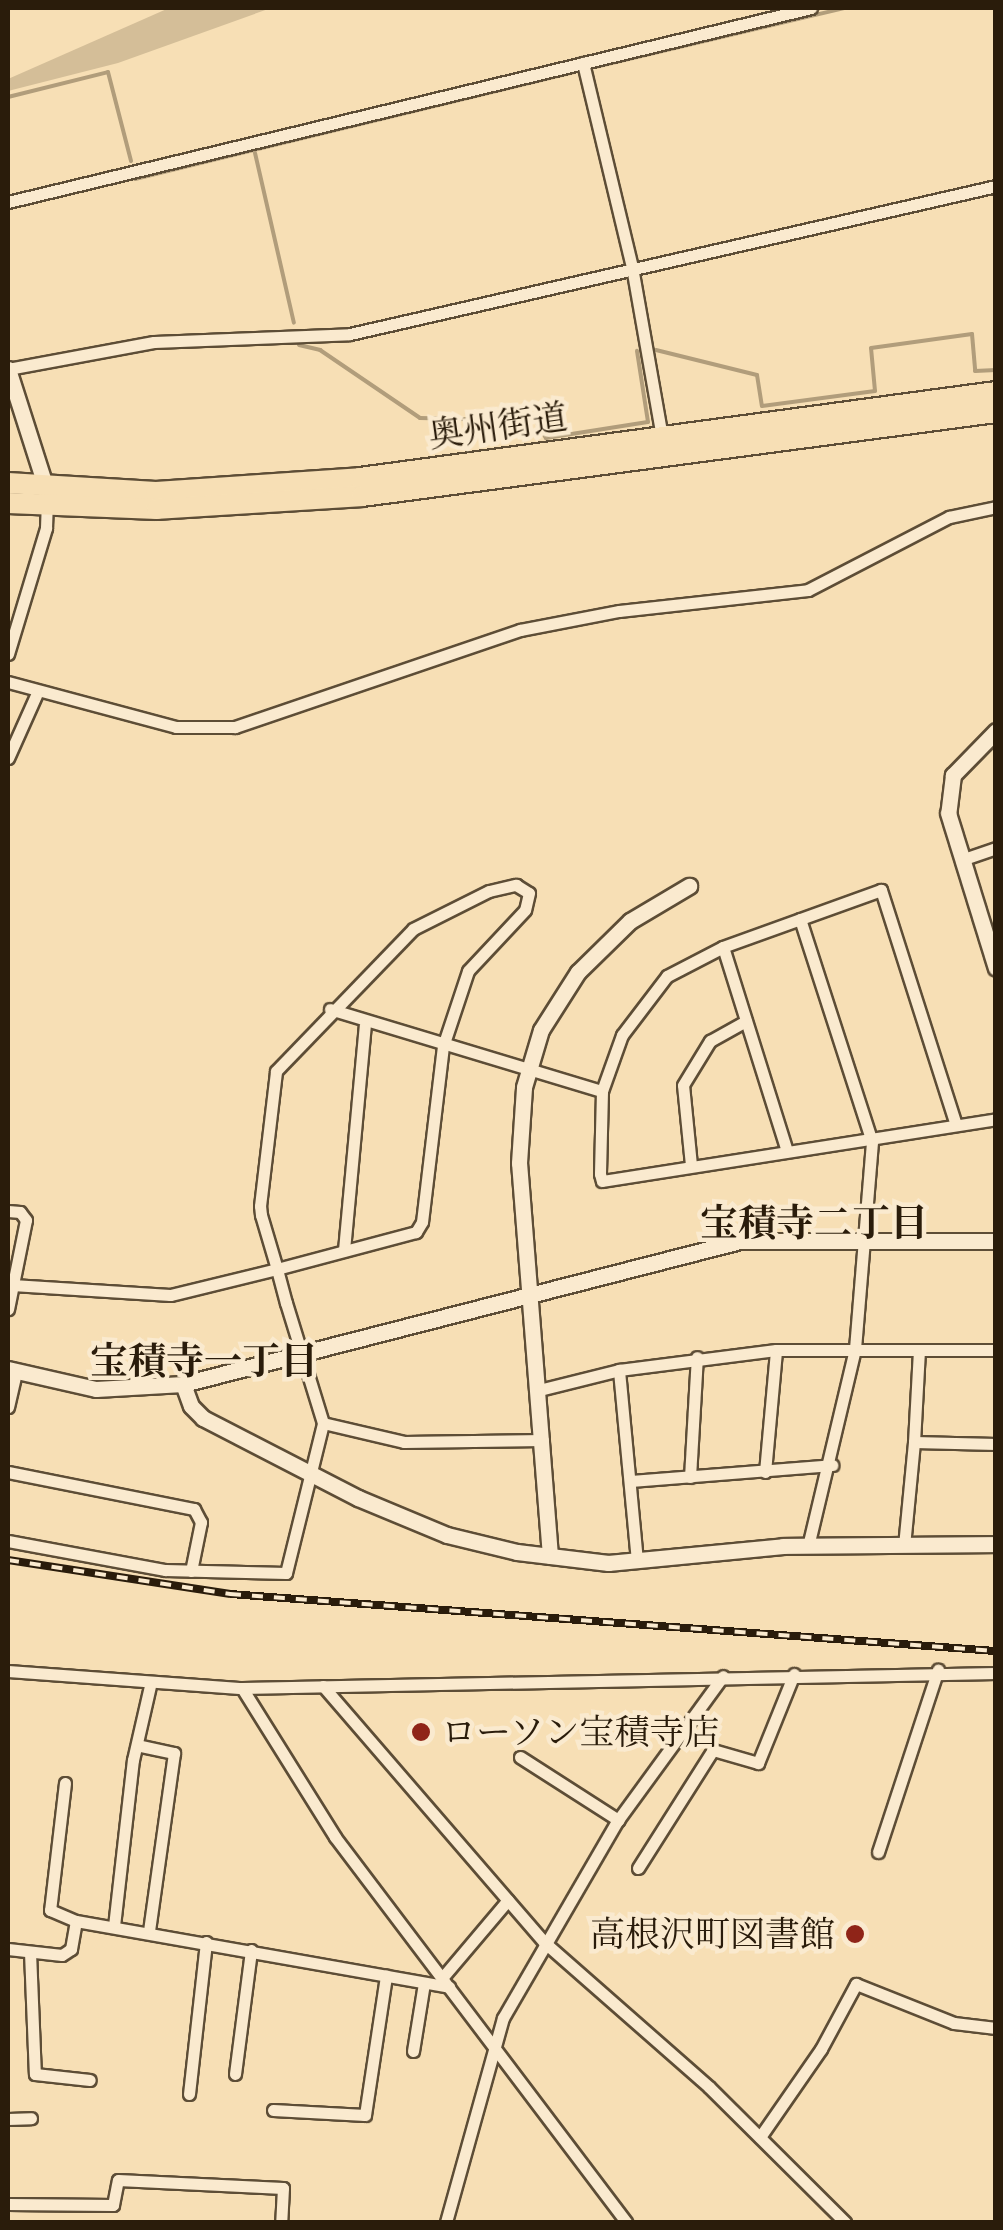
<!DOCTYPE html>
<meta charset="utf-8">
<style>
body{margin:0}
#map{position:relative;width:1003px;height:2230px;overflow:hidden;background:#f7dfb5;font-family:"Libre Caslon Text","Noto Serif JP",serif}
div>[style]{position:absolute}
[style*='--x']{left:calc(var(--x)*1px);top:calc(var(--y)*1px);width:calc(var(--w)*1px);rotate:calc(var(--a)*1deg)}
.green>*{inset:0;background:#d4be98}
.stream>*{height:4px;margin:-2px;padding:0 2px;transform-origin:2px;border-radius:2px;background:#b19d7b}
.roads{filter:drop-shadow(2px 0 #5d4d36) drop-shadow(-2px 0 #5d4d36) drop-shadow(0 2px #5d4d36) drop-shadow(0 -2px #5d4d36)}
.minor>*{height:11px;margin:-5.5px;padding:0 5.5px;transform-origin:5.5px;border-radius:5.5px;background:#faeacf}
.tertiary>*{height:15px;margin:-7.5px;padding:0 7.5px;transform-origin:7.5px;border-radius:7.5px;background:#faeacf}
.trunk>*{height:20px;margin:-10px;padding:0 10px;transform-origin:10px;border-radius:10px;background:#f7dfb5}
.rail>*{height:8px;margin-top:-4px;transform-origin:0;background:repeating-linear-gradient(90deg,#faeacf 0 11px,#2a1c0b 0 22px);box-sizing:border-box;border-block:2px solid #2a1c0b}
.dots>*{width:28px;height:28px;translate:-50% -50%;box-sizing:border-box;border:5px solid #faeacf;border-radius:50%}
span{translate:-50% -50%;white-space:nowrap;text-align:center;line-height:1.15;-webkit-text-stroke:9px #faeacf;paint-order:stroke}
.street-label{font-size:35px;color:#2a1c0b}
.poi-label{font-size:35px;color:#2a1c0b}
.left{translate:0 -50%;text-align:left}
.right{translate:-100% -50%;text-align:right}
.neighbourhood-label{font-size:38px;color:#2a1c0b;font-weight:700}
.frame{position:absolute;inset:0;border:10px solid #2a1c0b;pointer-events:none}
</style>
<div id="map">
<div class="green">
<div style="clip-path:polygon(169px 8px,271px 8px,118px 63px,8px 91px,8px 79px)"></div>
</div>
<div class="stream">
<div style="--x:595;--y:67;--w:257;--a:-13.3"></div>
<div style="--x:8;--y:97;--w:103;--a:-14"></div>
<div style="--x:108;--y:72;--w:92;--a:75.5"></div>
<div style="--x:255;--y:153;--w:174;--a:77.1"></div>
<div style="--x:135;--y:179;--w:452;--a:-13.7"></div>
<div style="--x:299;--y:345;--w:22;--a:13"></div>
<div style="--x:320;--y:350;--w:121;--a:34.2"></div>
<div style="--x:420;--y:418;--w:116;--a:1.5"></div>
<div style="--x:536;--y:421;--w:20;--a:60"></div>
<div style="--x:546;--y:438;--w:103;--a:-8.9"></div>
<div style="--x:648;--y:422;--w:72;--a:-98.8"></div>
<div style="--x:656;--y:350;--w:104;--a:13.9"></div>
<div style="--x:757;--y:375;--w:31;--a:81"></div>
<div style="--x:762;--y:406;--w:114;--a:-7.6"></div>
<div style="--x:875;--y:391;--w:43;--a:-95.3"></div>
<div style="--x:871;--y:348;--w:102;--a:-7.9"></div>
<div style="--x:972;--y:334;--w:37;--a:85"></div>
<div style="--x:975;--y:371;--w:21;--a:-3"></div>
</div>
<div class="roads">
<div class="minor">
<div style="--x:583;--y:63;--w:210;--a:76.5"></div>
<div style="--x:632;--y:267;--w:173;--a:80"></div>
<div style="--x:8;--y:202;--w:826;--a:-13.58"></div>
<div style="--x:8;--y:369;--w:148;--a:-10.5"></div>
<div style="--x:154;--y:342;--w:196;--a:-2.3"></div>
<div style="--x:350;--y:334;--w:663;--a:-12.9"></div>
<div style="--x:8;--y:654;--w:132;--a:-73.2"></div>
<div style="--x:46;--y:528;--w:29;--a:-88"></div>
<div style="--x:8;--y:682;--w:174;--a:15"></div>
<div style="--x:176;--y:727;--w:59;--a:0"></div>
<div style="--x:235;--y:727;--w:301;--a:-18.8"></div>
<div style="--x:520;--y:630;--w:101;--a:-10.9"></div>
<div style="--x:619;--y:611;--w:190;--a:-6.3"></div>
<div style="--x:808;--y:590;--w:159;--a:-27.4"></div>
<div style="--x:949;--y:517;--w:48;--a:-12"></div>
<div style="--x:8;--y:758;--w:73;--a:-65.9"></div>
<div style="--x:964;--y:859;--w:34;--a:-19"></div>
<div style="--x:800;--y:919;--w:234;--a:72.1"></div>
<div style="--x:872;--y:1142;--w:208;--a:94.7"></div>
<div style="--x:855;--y:1349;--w:203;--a:103.4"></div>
<div style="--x:723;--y:947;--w:214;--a:72.6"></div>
<div style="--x:330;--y:1009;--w:284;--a:16.8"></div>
<div style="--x:956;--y:1125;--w:247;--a:-107.7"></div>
<div style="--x:881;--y:890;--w:168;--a:160.2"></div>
<div style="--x:723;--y:947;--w:63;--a:152.6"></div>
<div style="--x:667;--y:976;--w:74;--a:127.3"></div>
<div style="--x:622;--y:1035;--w:59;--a:109.7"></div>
<div style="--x:602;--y:1091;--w:83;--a:91.4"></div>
<div style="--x:600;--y:1174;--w:7;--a:74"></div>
<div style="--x:602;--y:1181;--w:399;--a:-8.9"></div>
<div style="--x:691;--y:1165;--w:80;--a:-95.7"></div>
<div style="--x:683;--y:1085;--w:52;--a:-58.5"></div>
<div style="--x:710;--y:1041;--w:41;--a:-29.1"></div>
<div style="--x:8;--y:1211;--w:12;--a:5"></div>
<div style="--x:20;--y:1212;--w:10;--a:53"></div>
<div style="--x:26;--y:1220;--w:91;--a:101.4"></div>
<div style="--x:344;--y:1250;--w:226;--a:-84.7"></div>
<div style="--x:919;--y:1350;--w:92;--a:93.1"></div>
<div style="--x:914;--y:1442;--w:82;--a:1.4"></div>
<div style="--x:539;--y:1390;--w:82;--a:-14"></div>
<div style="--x:8;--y:1407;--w:37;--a:-77"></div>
<div style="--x:323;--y:1423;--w:83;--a:13.2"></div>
<div style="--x:404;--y:1442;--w:139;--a:-0.8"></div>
<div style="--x:8;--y:1472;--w:190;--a:11.3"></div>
<div style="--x:194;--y:1509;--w:15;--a:62"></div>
<div style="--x:201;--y:1522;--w:50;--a:101.5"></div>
<div style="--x:765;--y:1472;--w:122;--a:-84.8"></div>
<div style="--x:690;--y:1477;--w:120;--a:-86.7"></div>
<div style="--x:630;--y:1481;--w:203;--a:-4.5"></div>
<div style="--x:8;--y:1541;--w:160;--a:10.5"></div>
<div style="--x:165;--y:1570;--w:121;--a:1.4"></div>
<div style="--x:286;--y:1573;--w:154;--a:-76.1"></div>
<div style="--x:323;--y:1423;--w:126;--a:-107.1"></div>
<div style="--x:286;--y:1303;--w:35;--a:-105"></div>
<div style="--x:277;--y:1269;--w:56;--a:-106.5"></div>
<div style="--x:261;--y:1215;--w:9;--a:-96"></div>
<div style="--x:260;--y:1206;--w:136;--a:-83.2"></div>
<div style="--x:276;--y:1071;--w:197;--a:-46"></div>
<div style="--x:413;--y:929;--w:85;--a:-26.6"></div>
<div style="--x:489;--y:891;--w:28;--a:-13"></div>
<div style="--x:516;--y:885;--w:15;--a:32"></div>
<div style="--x:529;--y:893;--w:17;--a:103"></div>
<div style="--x:525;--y:910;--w:83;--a:133.1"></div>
<div style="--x:468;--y:971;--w:79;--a:108.4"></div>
<div style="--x:443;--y:1046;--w:177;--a:96.8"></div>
<div style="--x:422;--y:1222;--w:12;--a:121"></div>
<div style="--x:416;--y:1232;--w:144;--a:165.1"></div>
<div style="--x:277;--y:1269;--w:110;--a:166.3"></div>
<div style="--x:170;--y:1295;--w:158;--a:-176.4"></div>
<div style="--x:904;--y:1546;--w:104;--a:-84.5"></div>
<div style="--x:637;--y:1561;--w:192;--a:-95.4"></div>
<div style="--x:619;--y:1370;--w:158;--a:-7.3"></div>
<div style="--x:776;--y:1350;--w:220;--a:0"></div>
<div style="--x:8;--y:1671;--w:235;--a:4.2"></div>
<div style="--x:242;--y:1688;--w:754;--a:-1.14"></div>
<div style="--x:323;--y:1686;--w:338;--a:49.2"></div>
<div style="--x:544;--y:1942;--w:220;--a:41.3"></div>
<div style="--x:709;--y:2087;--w:192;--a:44.8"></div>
<div style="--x:242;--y:1688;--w:176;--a:58"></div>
<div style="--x:335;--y:1837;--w:483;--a:52.9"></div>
<div style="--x:141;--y:1746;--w:34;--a:12"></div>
<div style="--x:174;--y:1753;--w:180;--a:98"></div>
<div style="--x:520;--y:1757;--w:117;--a:32.7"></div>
<div style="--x:65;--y:1783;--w:128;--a:96.7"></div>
<div style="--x:50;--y:1910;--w:28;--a:23"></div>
<div style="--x:878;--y:1852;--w:192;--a:-71.8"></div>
<div style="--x:638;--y:1868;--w:140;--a:-57.6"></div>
<div style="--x:713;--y:1750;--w:47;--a:16.1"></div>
<div style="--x:758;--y:1763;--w:96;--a:-68"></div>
<div style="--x:114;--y:1926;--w:167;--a:-83.5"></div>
<div style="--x:133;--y:1760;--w:76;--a:-77.1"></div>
<div style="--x:8;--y:1949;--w:54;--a:6.3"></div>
<div style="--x:62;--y:1955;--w:11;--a:-34"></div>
<div style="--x:71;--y:1949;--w:28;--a:-80"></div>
<div style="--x:76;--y:1921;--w:379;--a:10"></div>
<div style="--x:30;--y:1952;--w:122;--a:87.7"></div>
<div style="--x:35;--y:2074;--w:55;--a:6.2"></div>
<div style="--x:442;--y:1978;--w:102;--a:-49.8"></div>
<div style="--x:413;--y:2051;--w:69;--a:-80.8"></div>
<div style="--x:235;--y:2074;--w:125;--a:-82.6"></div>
<div style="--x:189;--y:2094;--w:153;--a:-83.6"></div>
<div style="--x:273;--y:2110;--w:92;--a:3.1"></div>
<div style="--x:365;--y:2115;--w:141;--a:-81.4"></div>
<div style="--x:8;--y:2119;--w:23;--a:-2"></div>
<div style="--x:760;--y:2137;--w:107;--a:-55.3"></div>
<div style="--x:821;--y:2049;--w:74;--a:-61.7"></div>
<div style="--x:856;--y:1984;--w:105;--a:21.7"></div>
<div style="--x:954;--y:2023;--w:42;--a:6.8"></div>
<div style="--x:8;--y:2204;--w:105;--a:0.5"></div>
<div style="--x:113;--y:2205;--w:25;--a:-79"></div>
<div style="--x:118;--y:2180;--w:165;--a:2.8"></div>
<div style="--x:283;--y:2188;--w:34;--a:93"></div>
<div style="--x:446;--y:2222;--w:212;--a:-74.4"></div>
<div style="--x:503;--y:2018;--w:229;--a:-59.9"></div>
<div style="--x:618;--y:1820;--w:178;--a:-53.9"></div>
</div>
<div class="tertiary">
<div style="--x:8;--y:369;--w:122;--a:72.3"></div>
<div style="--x:996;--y:731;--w:62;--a:134.3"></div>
<div style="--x:953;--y:775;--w:38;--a:97"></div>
<div style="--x:948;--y:813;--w:162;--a:72.8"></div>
<div style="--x:8;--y:1369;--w:90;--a:12.8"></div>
<div style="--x:96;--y:1389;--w:87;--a:-3.3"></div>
<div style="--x:183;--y:1384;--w:23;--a:70"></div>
<div style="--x:191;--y:1406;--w:17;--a:45"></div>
<div style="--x:203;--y:1418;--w:174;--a:27.3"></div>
<div style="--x:358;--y:1498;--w:96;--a:22.6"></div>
<div style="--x:447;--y:1535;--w:72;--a:13.7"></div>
<div style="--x:517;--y:1552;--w:92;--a:6.9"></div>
<div style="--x:608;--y:1563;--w:176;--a:-5.5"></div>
<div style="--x:783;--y:1546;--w:213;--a:-0.5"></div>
<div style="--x:183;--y:1384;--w:575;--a:-14.4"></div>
<div style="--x:740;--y:1241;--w:256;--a:0"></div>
<div style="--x:550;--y:1556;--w:394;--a:-94.5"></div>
<div style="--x:519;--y:1163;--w:76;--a:-86.2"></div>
<div style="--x:524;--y:1087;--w:59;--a:-73.4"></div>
<div style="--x:541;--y:1030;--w:69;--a:-57.5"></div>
<div style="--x:578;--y:972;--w:73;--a:-44.4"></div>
<div style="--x:630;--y:921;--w:69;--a:-30.7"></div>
</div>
<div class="trunk">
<div style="--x:8;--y:483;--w:148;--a:3.5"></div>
<div style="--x:156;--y:492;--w:204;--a:-3.9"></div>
<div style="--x:360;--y:478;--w:642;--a:-7.7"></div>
<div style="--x:8;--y:503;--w:149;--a:2.3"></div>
<div style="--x:157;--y:509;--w:205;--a:-3.6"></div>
<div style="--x:362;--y:496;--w:640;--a:-7.55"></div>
</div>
</div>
<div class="rail">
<div style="--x:8;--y:1560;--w:225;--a:8.7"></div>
<div style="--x:230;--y:1594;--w:768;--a:4.26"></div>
</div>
<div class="dots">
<div style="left:421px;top:1732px;background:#8f2418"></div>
<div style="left:855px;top:1934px;background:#8f2418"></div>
</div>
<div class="street-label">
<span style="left:498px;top:426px;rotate:-8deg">奥州街道</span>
</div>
<div class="poi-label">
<span class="left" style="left:441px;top:1732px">ローソン宝積寺店</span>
<span class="right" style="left:835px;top:1934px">高根沢町図書館</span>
</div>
<div class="neighbourhood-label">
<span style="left:814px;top:1223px">宝積寺二丁目</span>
<span style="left:204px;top:1361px">宝積寺一丁目</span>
</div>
<div class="frame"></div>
</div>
